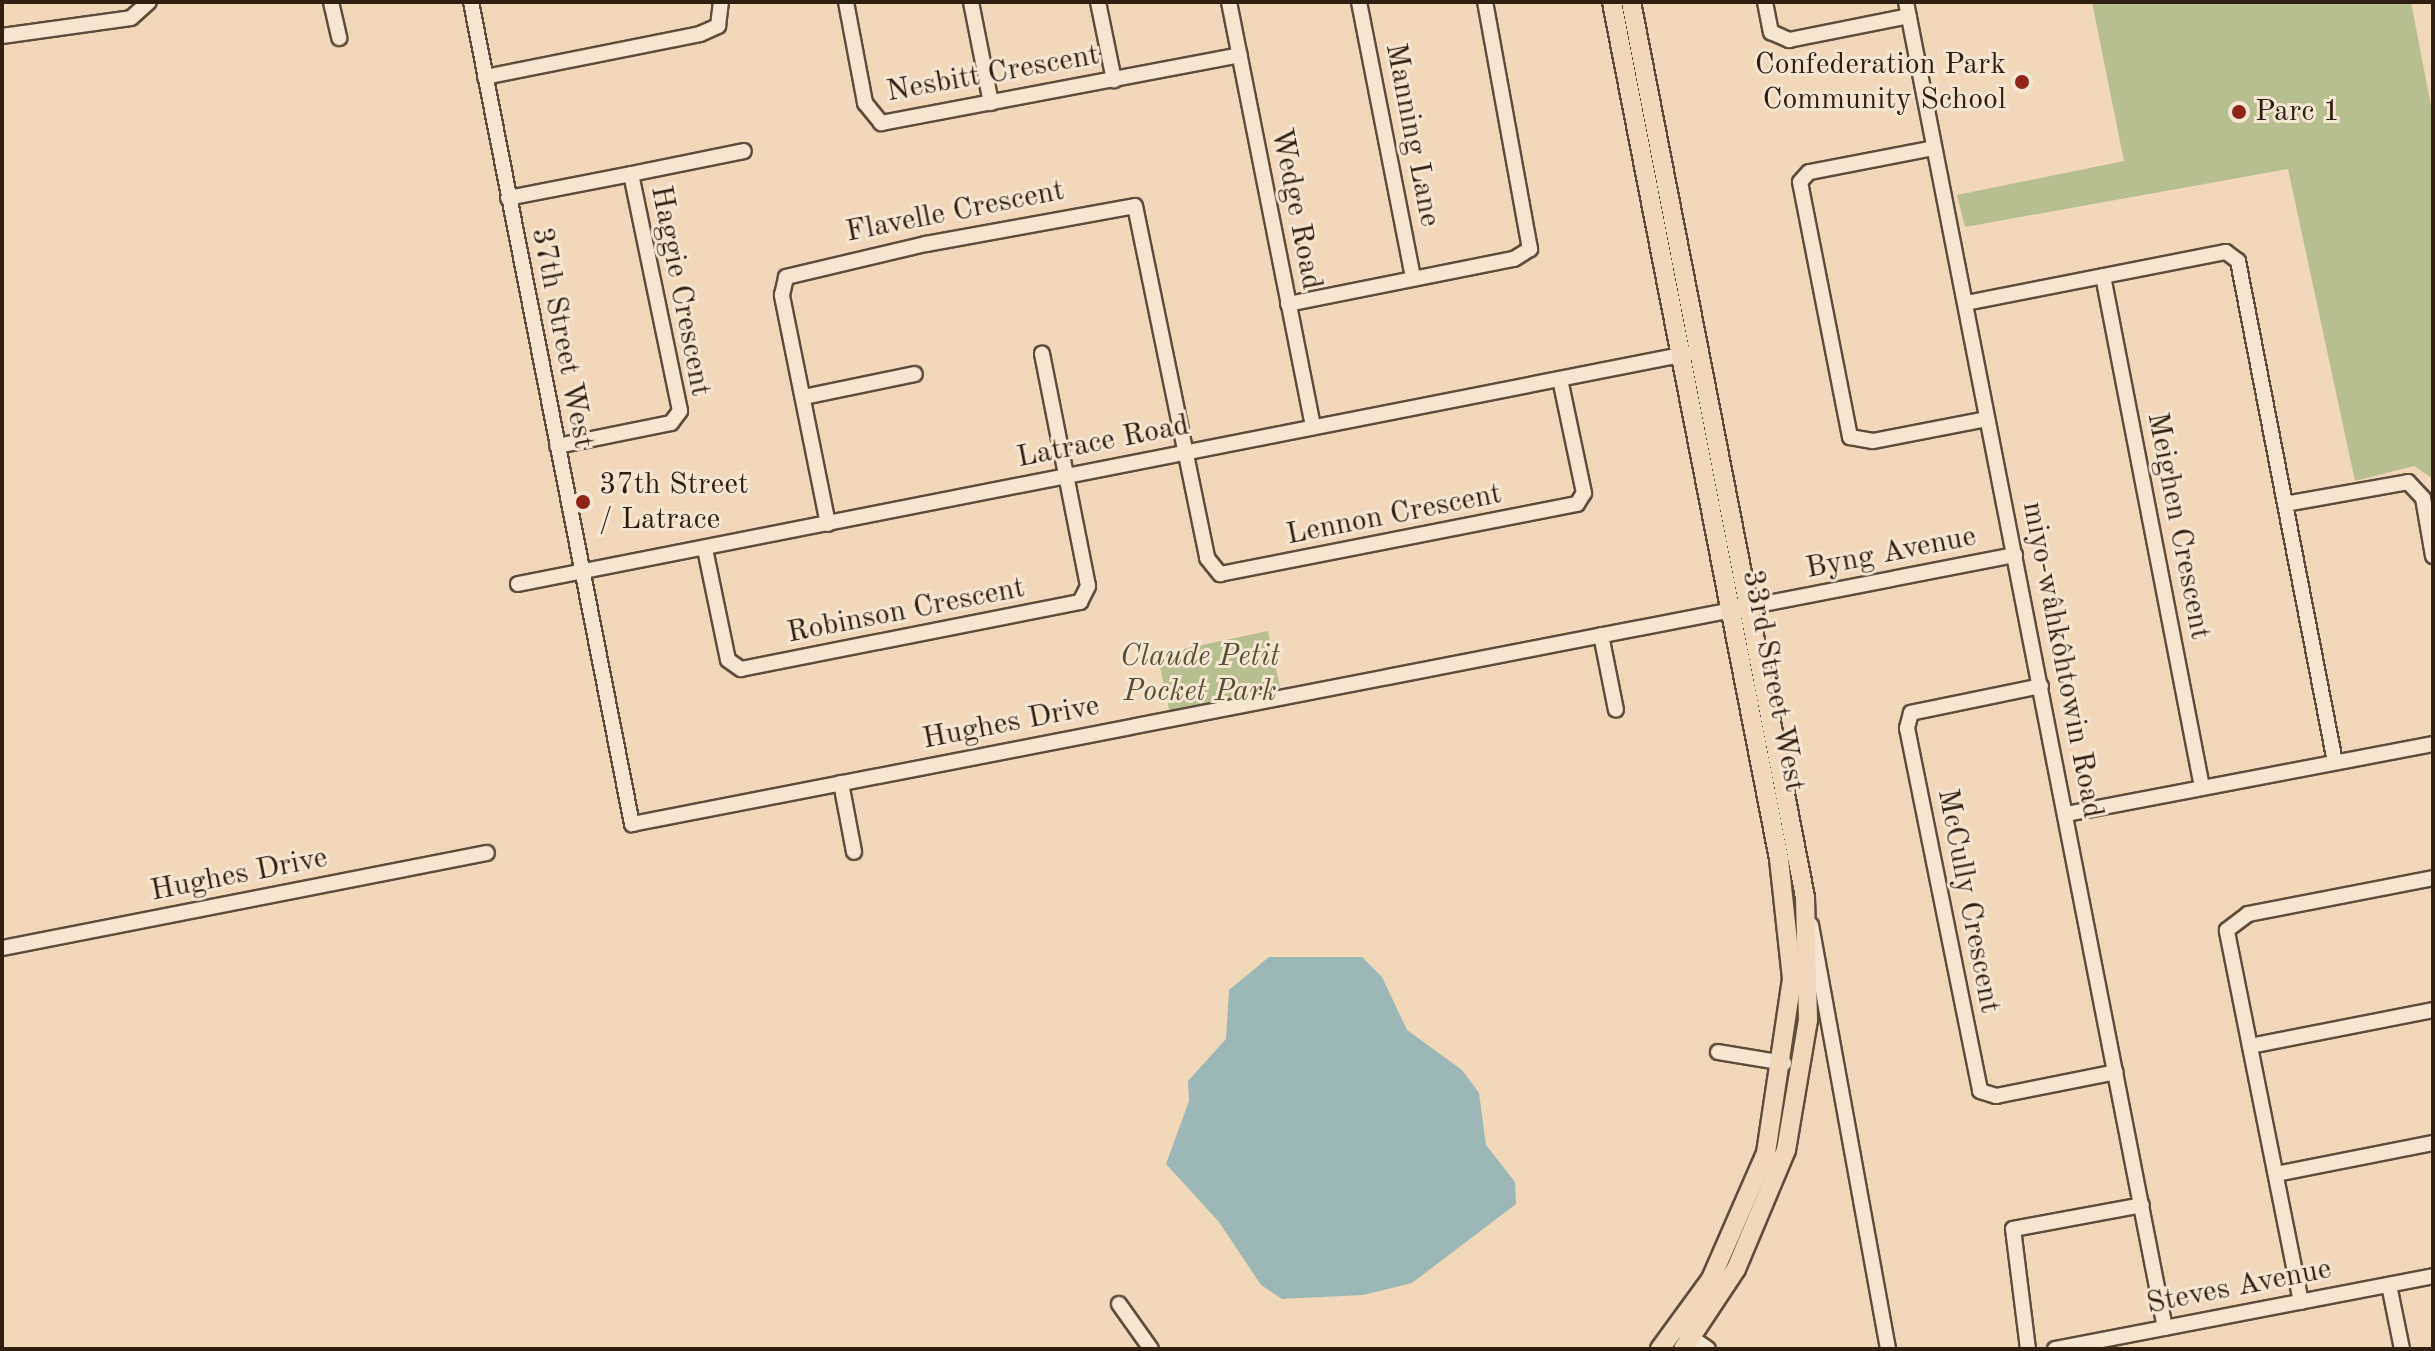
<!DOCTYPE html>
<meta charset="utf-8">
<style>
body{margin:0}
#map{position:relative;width:2435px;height:1351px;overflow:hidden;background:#f0d8b8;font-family:"Old Standard TT",serif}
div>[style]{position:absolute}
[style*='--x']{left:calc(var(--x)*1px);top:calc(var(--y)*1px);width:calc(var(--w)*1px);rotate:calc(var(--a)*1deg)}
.green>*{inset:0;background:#b8bf8f;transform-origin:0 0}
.water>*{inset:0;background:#9bb8b6}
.roads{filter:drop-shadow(2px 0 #5e4d3b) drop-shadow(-2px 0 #5e4d3b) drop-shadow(0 2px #5e4d3b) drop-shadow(0 -2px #5e4d3b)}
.minor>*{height:14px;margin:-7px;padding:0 7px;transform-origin:7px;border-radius:7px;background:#f5e6d1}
.major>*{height:18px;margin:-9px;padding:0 9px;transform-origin:9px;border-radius:9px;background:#f0d8b8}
.dots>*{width:22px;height:22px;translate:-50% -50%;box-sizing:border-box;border:4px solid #f5e6d1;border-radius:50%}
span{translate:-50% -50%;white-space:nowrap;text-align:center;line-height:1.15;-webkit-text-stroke:6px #f5e6d1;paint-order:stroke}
.poi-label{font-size:30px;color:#2e1f11}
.right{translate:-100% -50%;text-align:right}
.left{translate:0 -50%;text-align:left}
.street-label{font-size:30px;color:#2e1f11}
.park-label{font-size:30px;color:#574f37;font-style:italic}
.frame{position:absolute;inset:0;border:4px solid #2e1f11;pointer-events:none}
</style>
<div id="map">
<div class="green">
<div style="clip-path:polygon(2092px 2px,2411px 2px,2433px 116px,2433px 479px,2414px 466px,2355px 481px,2288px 169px,1965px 227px,1957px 195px,2124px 161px)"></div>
<div style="left:1268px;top:631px;width:58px;height:113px;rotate:78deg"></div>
</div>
<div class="water">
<div style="clip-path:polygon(1269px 957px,1362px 957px,1382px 977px,1407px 1030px,1462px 1070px,1479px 1093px,1486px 1145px,1515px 1182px,1516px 1204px,1412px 1283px,1363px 1295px,1282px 1299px,1261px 1285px,1219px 1222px,1166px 1164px,1189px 1101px,1188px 1081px,1226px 1039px,1229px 990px)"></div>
</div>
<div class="roads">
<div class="minor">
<div style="--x:331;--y:2;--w:37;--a:77"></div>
<div style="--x:471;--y:2;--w:838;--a:78.92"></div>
<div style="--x:632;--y:824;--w:1409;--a:-11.01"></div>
<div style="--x:846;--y:2;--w:103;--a:79.3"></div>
<div style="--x:865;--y:103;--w:26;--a:51"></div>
<div style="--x:881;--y:123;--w:365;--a:-10.7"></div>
<div style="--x:971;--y:2;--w:103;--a:78.8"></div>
<div style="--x:1098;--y:2;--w:80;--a:78.4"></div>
<div style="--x:1229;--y:2;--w:433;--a:78.8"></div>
<div style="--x:1359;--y:2;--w:281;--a:78.9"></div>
<div style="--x:1765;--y:2;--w:31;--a:79"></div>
<div style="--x:1771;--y:32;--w:20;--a:24"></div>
<div style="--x:1789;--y:40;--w:122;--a:-11.3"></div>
<div style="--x:1906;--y:2;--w:1351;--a:78.95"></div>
<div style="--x:2;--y:36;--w:130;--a:-7.9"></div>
<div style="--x:131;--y:18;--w:24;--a:-42"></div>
<div style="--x:485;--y:77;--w:219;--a:-11.3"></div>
<div style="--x:700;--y:34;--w:20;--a:-24"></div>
<div style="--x:718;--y:26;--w:24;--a:-83"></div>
<div style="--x:1934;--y:148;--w:127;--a:169.1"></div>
<div style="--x:1809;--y:172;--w:13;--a:132"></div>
<div style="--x:1800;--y:182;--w:260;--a:78.9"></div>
<div style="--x:1850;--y:437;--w:23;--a:10"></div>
<div style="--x:1873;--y:441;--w:116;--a:-10.9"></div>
<div style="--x:631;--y:174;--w:115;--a:-11.5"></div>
<div style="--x:508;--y:198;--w:125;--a:-11"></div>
<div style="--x:631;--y:174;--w:242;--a:78.3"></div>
<div style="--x:680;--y:411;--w:15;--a:127"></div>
<div style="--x:671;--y:423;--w:116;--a:168.6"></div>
<div style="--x:2103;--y:276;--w:521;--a:79.04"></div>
<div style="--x:1966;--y:303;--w:265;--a:-11.1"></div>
<div style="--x:2226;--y:252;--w:15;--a:37"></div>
<div style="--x:2238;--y:261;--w:510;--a:79.04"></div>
<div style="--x:1288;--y:304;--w:230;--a:-11.3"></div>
<div style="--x:1514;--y:259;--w:19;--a:-32"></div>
<div style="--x:1530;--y:249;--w:251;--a:-100.3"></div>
<div style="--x:804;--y:397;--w:113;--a:-11.7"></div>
<div style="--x:2285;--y:504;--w:125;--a:-10.1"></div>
<div style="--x:2408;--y:482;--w:22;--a:47"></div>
<div style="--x:2423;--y:498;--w:59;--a:80.2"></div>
<div style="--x:828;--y:524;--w:234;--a:-101.4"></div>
<div style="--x:782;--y:295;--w:18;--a:-77"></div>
<div style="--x:786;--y:277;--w:144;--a:-13.3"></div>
<div style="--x:926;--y:244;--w:212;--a:-10.3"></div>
<div style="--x:1135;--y:206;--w:359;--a:78.4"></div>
<div style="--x:1207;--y:558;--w:21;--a:51"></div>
<div style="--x:1220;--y:574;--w:364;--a:-11.1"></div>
<div style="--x:1577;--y:504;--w:13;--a:-58"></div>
<div style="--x:1584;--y:493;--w:116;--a:-101.9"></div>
<div style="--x:705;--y:549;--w:113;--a:78.3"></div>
<div style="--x:728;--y:660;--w:16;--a:35"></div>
<div style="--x:741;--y:669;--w:346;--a:-11.2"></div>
<div style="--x:1080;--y:602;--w:18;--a:-63"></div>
<div style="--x:1088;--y:586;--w:237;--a:-101.2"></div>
<div style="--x:518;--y:584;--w:1196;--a:-11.14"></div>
<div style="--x:1601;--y:635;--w:76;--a:78.7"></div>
<div style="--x:2041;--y:686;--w:133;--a:168.3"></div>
<div style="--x:1911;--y:713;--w:16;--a:105"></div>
<div style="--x:1907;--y:728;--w:370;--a:78.6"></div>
<div style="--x:1980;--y:1091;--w:17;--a:17"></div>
<div style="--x:1996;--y:1096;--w:122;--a:-11.3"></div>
<div style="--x:841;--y:783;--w:70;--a:79.3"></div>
<div style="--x:2066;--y:814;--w:374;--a:-10.8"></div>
<div style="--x:1811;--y:925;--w:431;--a:79.7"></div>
<div style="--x:2;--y:948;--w:494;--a:-11.1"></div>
<div style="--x:2250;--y:1046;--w:187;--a:-11.1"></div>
<div style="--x:1718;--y:1052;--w:67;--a:9.5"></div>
<div style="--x:2276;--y:1174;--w:160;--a:-11.2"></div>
<div style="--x:2389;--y:1285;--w:65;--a:78.5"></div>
<div style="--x:2301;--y:1302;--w:379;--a:-101.3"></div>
<div style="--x:2227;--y:930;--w:26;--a:-37"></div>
<div style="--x:2248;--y:914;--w:188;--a:-11"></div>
<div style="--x:1119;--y:1304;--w:55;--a:54.6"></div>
<div style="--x:1685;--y:1333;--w:28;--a:35"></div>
<div style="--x:2028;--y:1349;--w:121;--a:-97.1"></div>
<div style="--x:2013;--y:1229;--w:131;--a:-10.5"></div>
<div style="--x:2055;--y:1349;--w:385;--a:-10.9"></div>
</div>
<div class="major">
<div style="--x:1612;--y:2;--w:873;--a:78.97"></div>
<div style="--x:1779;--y:859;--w:121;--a:83.8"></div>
<div style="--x:1792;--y:979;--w:176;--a:98.5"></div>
<div style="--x:1766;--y:1153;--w:137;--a:113.6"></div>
<div style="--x:1711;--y:1279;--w:87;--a:126.1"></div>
<div style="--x:1631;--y:2;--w:912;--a:79"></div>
<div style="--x:1805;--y:897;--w:123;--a:88.6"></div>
<div style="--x:1808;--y:1020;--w:132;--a:99.6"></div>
<div style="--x:1786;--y:1150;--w:129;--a:112.8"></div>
<div style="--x:1736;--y:1269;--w:96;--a:123.5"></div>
</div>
</div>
<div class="dots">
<div style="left:2022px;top:82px;background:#8f2418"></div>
<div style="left:2239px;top:112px;background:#8f2418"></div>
<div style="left:583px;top:502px;background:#8f2418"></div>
</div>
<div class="poi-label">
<span class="right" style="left:2006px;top:82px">Confederation Park<br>Community School</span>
<span class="left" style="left:2255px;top:112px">Parc 1</span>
<span class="left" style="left:599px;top:502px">37th Street<br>/ Latrace</span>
</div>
<div class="street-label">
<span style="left:993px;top:74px;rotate:-10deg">Nesbitt Crescent</span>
<span style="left:1412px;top:135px;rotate:79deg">Manning Lane</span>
<span style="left:1296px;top:209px;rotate:79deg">Wedge Road</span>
<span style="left:955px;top:212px;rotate:-11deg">Flavelle Crescent</span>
<span style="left:680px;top:291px;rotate:79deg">Haggie Crescent</span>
<span style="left:562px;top:338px;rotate:79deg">37th Street West</span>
<span style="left:1103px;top:442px;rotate:-11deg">Latrace Road</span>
<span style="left:1394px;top:515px;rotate:-11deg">Lennon Crescent</span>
<span style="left:2178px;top:526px;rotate:79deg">Meighen Crescent</span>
<span style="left:1891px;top:553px;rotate:-11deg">Byng Avenue</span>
<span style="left:906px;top:611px;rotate:-11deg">Robinson Crescent</span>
<span style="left:2062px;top:660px;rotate:79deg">miyo-wâhkôhtowin Road</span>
<span style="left:1773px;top:681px;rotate:79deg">33rd Street West</span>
<span style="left:1011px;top:723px;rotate:-11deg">Hughes Drive</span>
<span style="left:239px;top:875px;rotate:-11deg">Hughes Drive</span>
<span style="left:1968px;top:901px;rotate:79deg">McCully Crescent</span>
<span style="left:2239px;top:1287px;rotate:-11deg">Steves Avenue</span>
</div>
<div class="park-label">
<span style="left:1200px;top:674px">Claude Petit<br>Pocket Park</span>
</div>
<div class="frame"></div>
</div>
